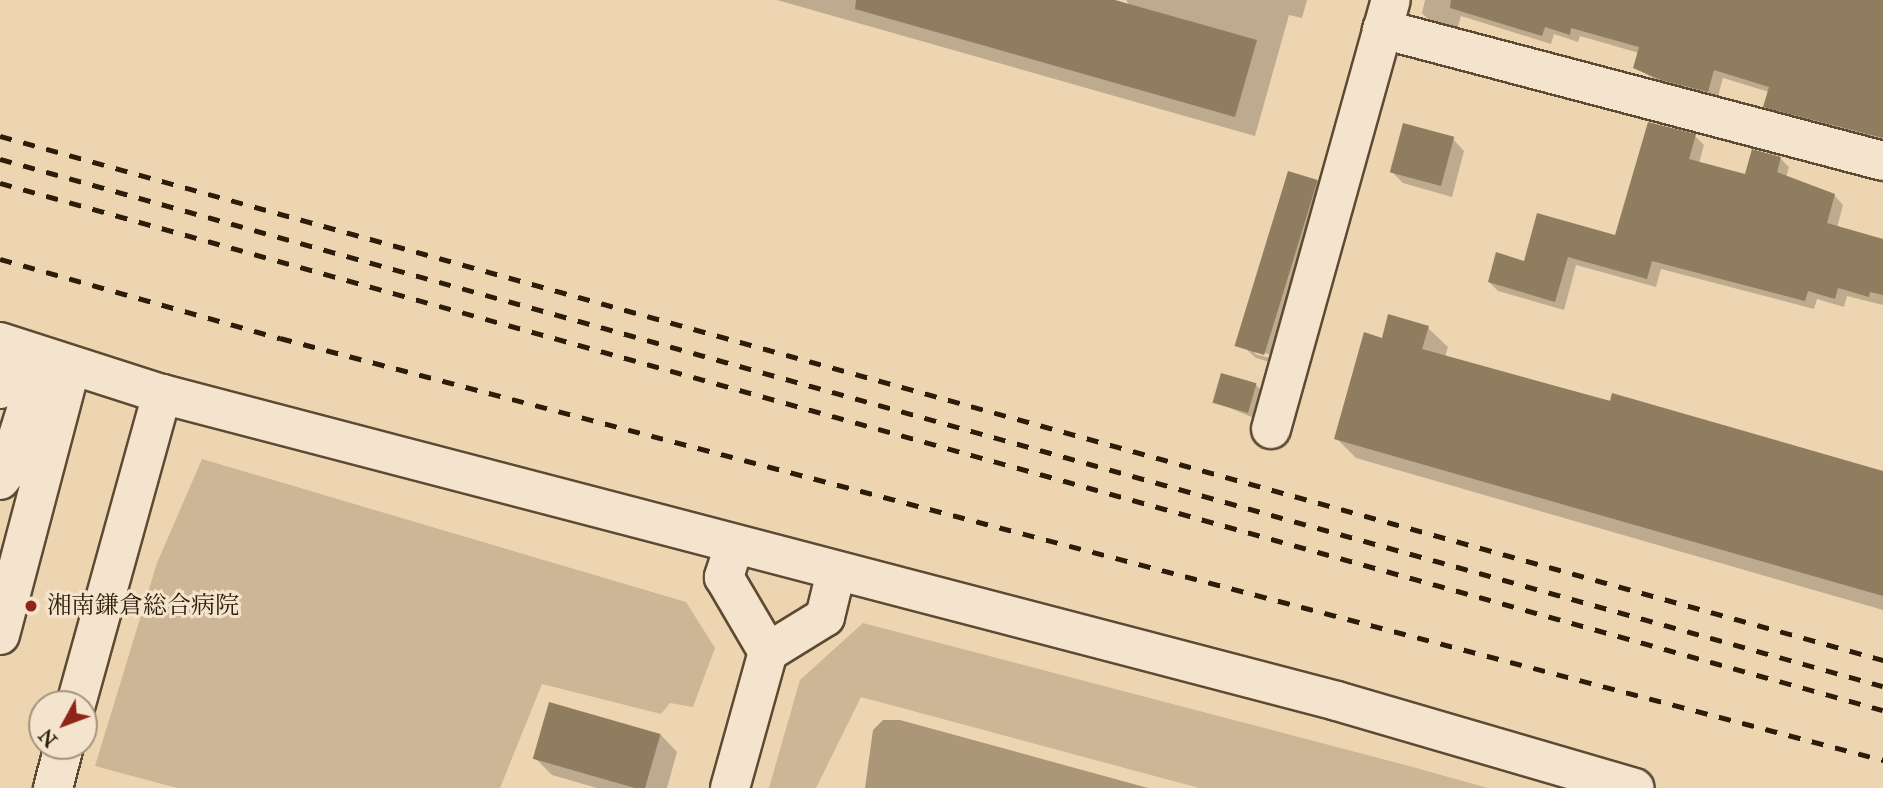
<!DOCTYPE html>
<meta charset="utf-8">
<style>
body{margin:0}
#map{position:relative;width:1883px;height:788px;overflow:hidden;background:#eed5b2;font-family:"IM FELL Great Primer","Noto Serif JP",serif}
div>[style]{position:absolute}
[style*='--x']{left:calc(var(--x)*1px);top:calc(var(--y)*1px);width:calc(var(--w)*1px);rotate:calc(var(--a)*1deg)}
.green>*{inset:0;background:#cdb695}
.water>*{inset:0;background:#ac9678}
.shadow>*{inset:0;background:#0003}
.building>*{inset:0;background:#907d60;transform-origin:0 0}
.roads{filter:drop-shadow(2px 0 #5c4b32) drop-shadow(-2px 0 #5c4b32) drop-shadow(0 2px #5c4b32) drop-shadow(0 -2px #5c4b32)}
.minor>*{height:38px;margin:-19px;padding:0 19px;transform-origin:19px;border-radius:19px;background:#f4e4cd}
.rail>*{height:5px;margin-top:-2.5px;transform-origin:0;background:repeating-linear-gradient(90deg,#2b1d08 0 12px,transparent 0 24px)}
.dots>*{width:19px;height:19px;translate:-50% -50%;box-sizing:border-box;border:4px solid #f4e4cd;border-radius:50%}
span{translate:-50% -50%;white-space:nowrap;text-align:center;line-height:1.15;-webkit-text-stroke:6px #f4e4cd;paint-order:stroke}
.poi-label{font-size:24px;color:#2b1d08}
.left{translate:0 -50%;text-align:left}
.north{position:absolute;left:28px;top:690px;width:70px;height:70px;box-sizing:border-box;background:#f4e4cd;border:2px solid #a4947e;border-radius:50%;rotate:229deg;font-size:19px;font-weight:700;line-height:28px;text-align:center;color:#2b1d08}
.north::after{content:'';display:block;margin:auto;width:24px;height:32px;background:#8f2418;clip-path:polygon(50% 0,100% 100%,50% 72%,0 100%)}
</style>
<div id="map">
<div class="green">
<div style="clip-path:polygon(202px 459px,686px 602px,715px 648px,693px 707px,670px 703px,661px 714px,542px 684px,500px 788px,177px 788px,95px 766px,157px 563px)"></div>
<div style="clip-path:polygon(863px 623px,1409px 766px,1488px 788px,1199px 788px,861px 697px,816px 788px,769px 788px,800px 680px)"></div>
</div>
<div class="water">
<div style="clip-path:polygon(883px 720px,900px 720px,1148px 788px,865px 788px,873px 730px)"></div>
</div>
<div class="shadow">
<div style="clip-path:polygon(777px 0,1108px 0,1130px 6px,1126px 0,1307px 0,1302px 18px,1289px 15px,1255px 136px)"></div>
<div style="clip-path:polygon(1425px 0,1883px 0,1883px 147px,1774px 115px,1765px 106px,1769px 92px,1723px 78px,1717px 100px,1671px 88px,1635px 68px,1639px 53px,1580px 36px,1578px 42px,1554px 34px,1551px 44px,1461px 16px,1457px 30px,1431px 22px,1422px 13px)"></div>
<div style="clip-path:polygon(1695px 136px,1704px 145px,1699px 163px,1747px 176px,1780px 158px,1789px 167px,1786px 178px,1834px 195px,1843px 205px,1837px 228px,1883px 240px,1883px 305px,1847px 296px,1844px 307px,1817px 299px,1814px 309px,1661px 269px,1656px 287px,1576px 265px,1564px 310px,1498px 291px,1489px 282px,1525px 263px,1616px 237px)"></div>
<div style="clip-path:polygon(1453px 139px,1464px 151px,1452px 197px,1403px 183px,1391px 171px)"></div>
<div style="clip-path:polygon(evenodd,1317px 181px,1327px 192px,1279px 365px,1256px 358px,1245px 348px,1317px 181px,1255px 350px,1278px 357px,1277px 360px,1255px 354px,1255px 350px)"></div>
<div style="clip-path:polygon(1428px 328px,1448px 347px,1445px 357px,1883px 473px,1883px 610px,1356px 458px,1336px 438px,1383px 340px)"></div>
<div style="clip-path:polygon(1256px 385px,1262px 391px,1254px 418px,1215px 402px)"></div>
<div style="clip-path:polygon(661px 735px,677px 752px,667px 788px,597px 788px,552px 775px,535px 758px)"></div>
</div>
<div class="building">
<div style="clip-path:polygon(856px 0,1115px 0,1257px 40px,1235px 117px,855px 9px)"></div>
<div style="clip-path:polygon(1451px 0,1883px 0,1883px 138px,1763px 107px,1769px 87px,1714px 70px,1708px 92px,1661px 80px,1633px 68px,1639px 47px,1571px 28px,1570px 35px,1545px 27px,1542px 36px,1450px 8px)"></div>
<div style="clip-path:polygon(1648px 122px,1696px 134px,1689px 159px,1745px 174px,1752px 149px,1781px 157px,1777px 172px,1835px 194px,1827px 223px,1883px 239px,1883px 295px,1870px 292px,1869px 297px,1838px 288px,1835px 299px,1808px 291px,1805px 301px,1652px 261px,1647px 279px,1568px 257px,1555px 302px,1488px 282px,1496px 252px,1524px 261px,1537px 213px,1615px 235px)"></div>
<div style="left:1403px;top:123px;width:53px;height:51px;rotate:15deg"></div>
<div style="left:1288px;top:171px;width:31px;height:183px;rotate:17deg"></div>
<div style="clip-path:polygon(1388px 314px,1429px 326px,1422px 349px,1610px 401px,1612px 393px,1883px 471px,1883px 596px,1334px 439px,1364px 332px,1382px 338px)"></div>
<div style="left:1221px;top:373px;width:37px;height:31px;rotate:16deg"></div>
<div style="left:549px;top:702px;width:116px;height:59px;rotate:16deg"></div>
</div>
<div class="roads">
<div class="minor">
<div style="--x:1382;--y:29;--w:518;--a:14.76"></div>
<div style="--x:0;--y:342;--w:170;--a:17.8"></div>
<div style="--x:162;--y:394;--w:1214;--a:14.64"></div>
<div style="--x:1337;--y:701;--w:310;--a:16.3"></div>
<div style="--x:0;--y:389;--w:44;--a:-72.8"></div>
<div style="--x:1271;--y:429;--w:445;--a:-74.4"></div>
<div style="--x:0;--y:480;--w:11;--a:-52"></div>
<div style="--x:7;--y:471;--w:120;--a:-72.5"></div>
<div style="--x:734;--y:546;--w:33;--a:108"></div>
<div style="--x:724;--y:577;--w:87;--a:59.6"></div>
<div style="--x:0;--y:635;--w:278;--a:-75.2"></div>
<div style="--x:76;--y:704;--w:322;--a:-74.5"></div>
<div style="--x:53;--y:788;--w:43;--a:-75.3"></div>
<div style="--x:730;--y:788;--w:141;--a:-74.4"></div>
<div style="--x:768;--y:652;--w:67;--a:-31.6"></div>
<div style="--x:825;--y:617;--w:46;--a:-76.3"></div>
</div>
</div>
<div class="rail">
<div style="--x:0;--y:136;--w:1955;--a:15.55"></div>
<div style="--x:0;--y:159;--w:1955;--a:15.64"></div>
<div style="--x:0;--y:183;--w:1955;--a:15.64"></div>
<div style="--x:0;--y:259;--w:291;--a:15.8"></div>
<div style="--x:280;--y:338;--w:1658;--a:14.75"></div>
</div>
<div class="dots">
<div style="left:31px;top:606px;background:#8f2418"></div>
</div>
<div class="poi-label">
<span class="left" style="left:47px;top:606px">湘南鎌倉総合病院</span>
</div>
<div class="north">N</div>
</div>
